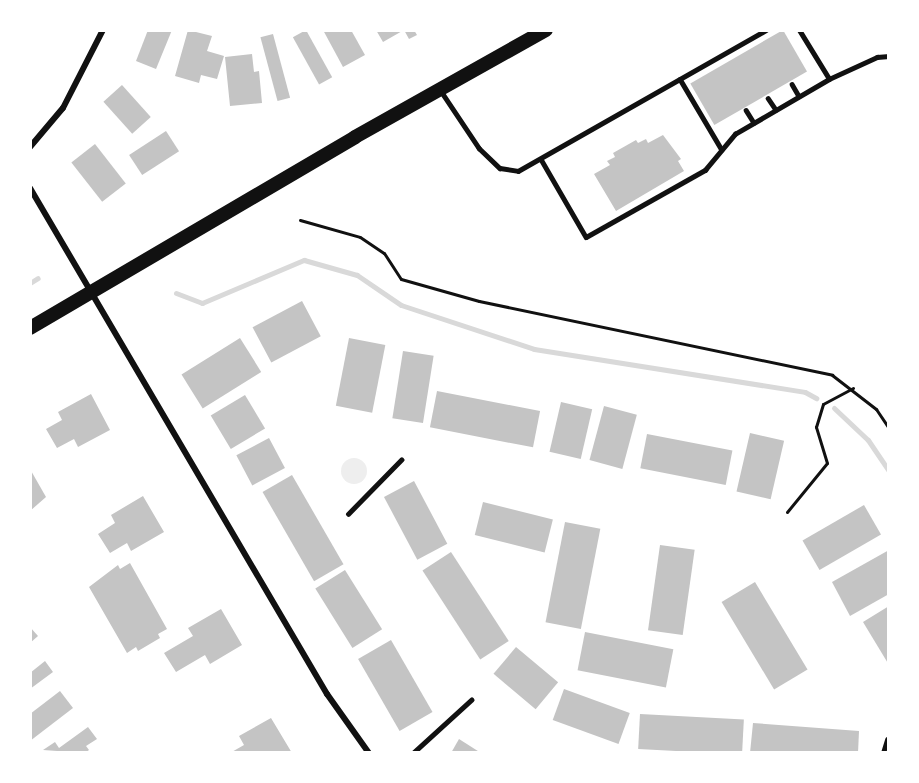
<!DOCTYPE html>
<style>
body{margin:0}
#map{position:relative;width:919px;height:783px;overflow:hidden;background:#fff;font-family:"Noto Sans",sans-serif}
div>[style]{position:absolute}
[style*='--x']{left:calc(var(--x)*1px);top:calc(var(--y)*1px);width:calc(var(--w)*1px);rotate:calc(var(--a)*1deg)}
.green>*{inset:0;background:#eee}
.round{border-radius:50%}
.stream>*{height:5px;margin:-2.5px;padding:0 2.5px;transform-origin:2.5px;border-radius:2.5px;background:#d9d9d9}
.building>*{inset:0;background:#c4c4c4;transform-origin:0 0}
.path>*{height:3px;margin:-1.5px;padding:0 1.5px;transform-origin:1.5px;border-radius:1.5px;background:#111}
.service>*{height:4.5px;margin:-2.25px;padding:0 2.25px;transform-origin:2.25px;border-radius:2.25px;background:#111}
.minor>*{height:6px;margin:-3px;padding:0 3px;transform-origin:3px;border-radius:3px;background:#111}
.primary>*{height:14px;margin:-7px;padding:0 7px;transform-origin:7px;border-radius:7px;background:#111}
span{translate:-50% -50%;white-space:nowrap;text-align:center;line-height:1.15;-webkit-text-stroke:4.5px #fff;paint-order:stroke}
.frame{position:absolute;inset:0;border:32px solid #fff;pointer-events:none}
</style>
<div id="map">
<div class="green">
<div class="round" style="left:341px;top:458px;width:26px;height:26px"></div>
</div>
<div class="stream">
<div style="--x:30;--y:283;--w:9;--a:-32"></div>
<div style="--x:176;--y:293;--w:28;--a:21"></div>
<div style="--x:202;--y:303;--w:111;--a:-22.9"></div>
<div style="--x:304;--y:260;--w:55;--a:15.8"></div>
<div style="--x:357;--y:275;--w:53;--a:34.3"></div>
<div style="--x:401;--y:305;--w:140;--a:18.3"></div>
<div style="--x:534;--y:349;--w:274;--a:9"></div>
<div style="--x:805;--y:392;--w:13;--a:29"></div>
<div style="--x:834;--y:408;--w:47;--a:43.3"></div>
<div style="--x:868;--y:440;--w:37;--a:56"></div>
</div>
<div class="building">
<div style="clip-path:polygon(148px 30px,172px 30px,156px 69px,136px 61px)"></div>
<div style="clip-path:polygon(188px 30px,212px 36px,207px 51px,224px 56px,217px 79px,201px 75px,199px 83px,175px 76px)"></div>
<div style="left:306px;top:30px;width:54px;height:15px;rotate:61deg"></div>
<div style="clip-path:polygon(323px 30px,351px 30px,365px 55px,343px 67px)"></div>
<div style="clip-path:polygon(376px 30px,414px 30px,417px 35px,409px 39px,404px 30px,383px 42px)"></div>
<div style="left:783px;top:30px;width:48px;height:107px;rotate:60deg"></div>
<div style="left:273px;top:34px;width:66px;height:13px;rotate:75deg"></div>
<div style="clip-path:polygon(252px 54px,254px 72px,259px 71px,262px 103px,230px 106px,225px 57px)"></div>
<div style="left:122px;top:85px;width:43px;height:25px;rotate:48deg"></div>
<div style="left:166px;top:131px;width:24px;height:44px;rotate:57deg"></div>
<div style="clip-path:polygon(663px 135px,681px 159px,678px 161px,684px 171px,616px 211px,594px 174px,610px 165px,607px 161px,615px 157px,613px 153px,636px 140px,638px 143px,646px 139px,648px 143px)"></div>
<div style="left:95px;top:144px;width:50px;height:30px;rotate:52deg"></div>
<div style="left:302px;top:301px;width:40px;height:56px;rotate:62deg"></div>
<div style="left:240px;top:338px;width:40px;height:69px;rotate:58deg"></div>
<div style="left:349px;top:338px;width:37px;height:69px;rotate:11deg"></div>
<div style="left:403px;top:351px;width:31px;height:68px;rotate:9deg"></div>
<div style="left:437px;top:391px;width:105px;height:37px;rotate:11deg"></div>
<div style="clip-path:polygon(91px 394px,110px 430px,78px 447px,74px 439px,57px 448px,46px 429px,62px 420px,58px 412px)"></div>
<div style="left:245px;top:395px;width:39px;height:40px;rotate:59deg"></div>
<div style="left:561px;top:402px;width:32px;height:51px;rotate:13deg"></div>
<div style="left:604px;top:406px;width:34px;height:56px;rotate:15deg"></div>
<div style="left:750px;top:433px;width:35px;height:60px;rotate:13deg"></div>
<div style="left:647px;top:434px;width:87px;height:35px;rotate:11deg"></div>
<div style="left:269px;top:438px;width:34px;height:37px;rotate:62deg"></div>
<div style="clip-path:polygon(30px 469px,46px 497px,30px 511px)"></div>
<div style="left:292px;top:475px;width:103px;height:34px;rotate:60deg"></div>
<div style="left:414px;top:481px;width:71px;height:34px;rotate:62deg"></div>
<div style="clip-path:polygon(143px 496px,164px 532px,131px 551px,127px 543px,110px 553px,98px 534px,115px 523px,111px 515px)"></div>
<div style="left:483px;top:502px;width:72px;height:34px;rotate:14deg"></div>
<div style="left:864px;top:505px;width:34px;height:71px;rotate:60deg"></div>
<div style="left:565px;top:522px;width:36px;height:102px;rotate:11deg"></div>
<div style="left:660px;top:545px;width:35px;height:86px;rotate:8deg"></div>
<div style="clip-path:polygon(889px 550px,889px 594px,850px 616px,832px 582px)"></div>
<div style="left:451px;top:552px;width:106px;height:34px;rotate:57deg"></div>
<div style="clip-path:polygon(130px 563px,167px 629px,158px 634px,160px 638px,138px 651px,136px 647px,127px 653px,89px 587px,118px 565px,120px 569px)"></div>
<div style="left:345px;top:570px;width:70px;height:35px;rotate:58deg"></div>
<div style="left:755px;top:582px;width:102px;height:39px;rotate:59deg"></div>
<div style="clip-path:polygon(889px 606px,889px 665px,863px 622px)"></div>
<div style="clip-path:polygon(221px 609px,242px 645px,210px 664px,205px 655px,176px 672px,164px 653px,193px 636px,188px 628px)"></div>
<div style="clip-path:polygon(30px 627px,38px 636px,30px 643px)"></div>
<div style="left:585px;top:632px;width:90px;height:39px;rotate:11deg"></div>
<div style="left:391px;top:640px;width:83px;height:38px;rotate:60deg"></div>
<div style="left:516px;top:647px;width:55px;height:35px;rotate:40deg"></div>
<div style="clip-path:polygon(45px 661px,53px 672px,30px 689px,30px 673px)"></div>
<div style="left:564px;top:689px;width:70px;height:33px;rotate:20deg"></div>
<div style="clip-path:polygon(60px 691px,73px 708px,30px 741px,30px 714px)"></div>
<div style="left:640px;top:714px;width:104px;height:35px;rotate:3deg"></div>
<div style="clip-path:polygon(271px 718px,292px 753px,230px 753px,244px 745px,239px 736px)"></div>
<div style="clip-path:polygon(753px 723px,859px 731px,858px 753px,750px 753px)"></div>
<div style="clip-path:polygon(88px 727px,97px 739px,86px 746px,89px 750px,85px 753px,43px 750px,55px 742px,59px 748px)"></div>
<div style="clip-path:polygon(459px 739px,481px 753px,451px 753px)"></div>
</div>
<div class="path">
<div style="--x:300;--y:220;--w:62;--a:15.8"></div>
<div style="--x:360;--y:237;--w:29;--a:34"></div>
<div style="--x:384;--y:253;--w:31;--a:57"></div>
<div style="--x:401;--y:279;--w:81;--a:15.8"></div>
<div style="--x:479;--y:301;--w:361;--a:11.8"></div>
<div style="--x:832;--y:375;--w:56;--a:37.7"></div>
<div style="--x:876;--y:409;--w:23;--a:56"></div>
<div style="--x:787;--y:512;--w:63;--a:-50.8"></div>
<div style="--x:827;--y:463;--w:38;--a:-107"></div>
<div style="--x:816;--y:427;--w:24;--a:-73"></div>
<div style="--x:823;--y:404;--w:34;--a:-28"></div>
</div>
<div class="service">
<div style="--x:680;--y:79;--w:82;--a:59.4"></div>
<div style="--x:829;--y:79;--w:53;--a:-24.6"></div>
<div style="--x:877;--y:57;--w:12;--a:-5"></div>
<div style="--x:792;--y:84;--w:14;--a:60"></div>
<div style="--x:441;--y:91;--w:69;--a:56.3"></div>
<div style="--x:479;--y:148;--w:29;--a:44"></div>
<div style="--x:500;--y:168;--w:18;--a:9"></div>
<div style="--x:518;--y:171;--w:285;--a:-29.6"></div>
<div style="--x:768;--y:98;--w:14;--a:56"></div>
<div style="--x:746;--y:110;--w:15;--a:58"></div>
<div style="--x:541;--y:159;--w:90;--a:60"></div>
<div style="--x:586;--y:237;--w:137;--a:-29.4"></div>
<div style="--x:705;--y:170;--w:47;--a:-50.2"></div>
<div style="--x:735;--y:134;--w:109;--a:-30.3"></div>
<div style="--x:829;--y:79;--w:57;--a:-121.5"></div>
<div style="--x:348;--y:514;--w:76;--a:-45.5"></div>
<div style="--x:413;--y:753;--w:79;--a:-42.4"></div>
<div style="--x:883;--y:753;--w:14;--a:-73"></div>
</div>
<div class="minor">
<div style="--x:30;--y:147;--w:51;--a:-49.8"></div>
<div style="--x:63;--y:108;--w:88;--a:-62.9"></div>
<div style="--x:30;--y:188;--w:587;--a:59.59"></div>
<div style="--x:327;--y:694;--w:72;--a:54.6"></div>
</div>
<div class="primary">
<div style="--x:30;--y:328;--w:377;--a:-30.4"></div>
<div style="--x:355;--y:137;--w:219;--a:-29.3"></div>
</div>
<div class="frame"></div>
</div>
